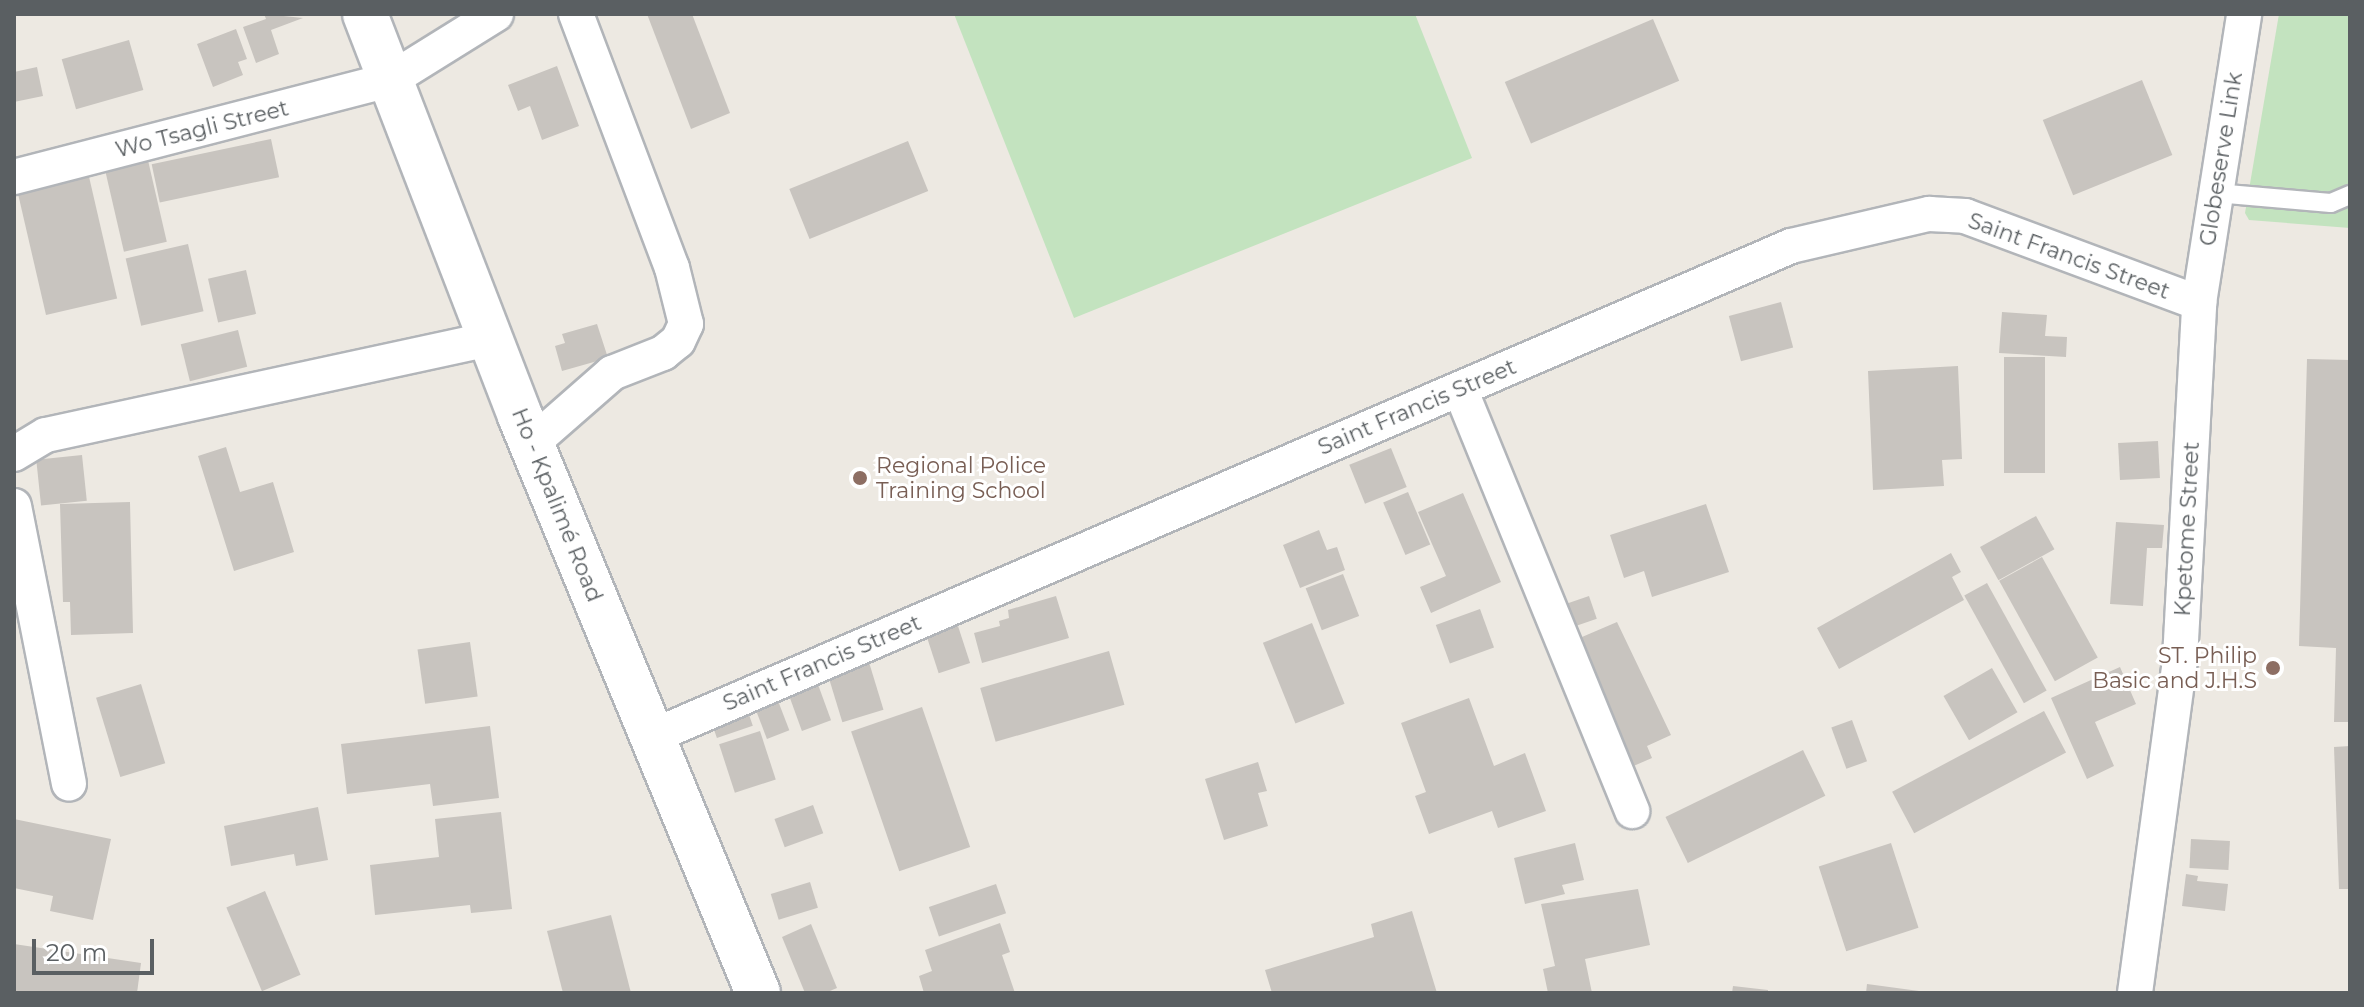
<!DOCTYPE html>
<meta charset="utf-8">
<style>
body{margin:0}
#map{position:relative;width:2364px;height:1007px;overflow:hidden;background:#ede9e2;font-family:Montserrat,sans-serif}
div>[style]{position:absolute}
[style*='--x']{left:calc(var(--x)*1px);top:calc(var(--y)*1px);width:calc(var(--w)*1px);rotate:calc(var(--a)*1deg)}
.green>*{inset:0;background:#c3e3bf}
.building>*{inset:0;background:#c8c4bf;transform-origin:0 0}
.roads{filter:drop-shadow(2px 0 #b2b5b9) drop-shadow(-2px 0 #b2b5b9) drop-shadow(0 2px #b2b5b9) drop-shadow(0 -2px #b2b5b9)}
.lane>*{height:18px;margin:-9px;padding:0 9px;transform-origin:9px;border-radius:9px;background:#fff}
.street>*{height:34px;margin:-17px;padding:0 17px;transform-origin:17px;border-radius:17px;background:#fff}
.secondary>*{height:44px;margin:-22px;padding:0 22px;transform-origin:22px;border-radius:22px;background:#fff}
.dots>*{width:22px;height:22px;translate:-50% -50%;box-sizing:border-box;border:4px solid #fff;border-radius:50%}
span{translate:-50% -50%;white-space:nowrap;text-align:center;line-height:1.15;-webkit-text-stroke:6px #fff;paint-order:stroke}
.street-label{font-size:22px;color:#5a5f62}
.education-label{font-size:22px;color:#785e54}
.left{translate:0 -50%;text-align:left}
.right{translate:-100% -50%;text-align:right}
.frame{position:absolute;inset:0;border:16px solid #5a5f62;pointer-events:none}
.scale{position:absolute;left:32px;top:939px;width:122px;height:36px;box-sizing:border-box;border:4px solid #5a5f62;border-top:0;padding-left:10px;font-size:24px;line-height:28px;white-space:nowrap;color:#5a5f62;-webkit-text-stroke:6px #fff;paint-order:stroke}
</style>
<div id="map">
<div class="green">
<div style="clip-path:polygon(954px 14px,1415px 14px,1472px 158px,1074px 318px)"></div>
<div style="clip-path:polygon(2279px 14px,2350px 14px,2350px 228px,2249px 220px,2245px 213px)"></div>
</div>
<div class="building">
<div style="clip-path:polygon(264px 14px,303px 18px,271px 30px,279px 54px,256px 63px,243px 27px,266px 19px)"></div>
<div style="clip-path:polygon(647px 14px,692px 14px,730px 113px,691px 129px)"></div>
<div style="left:1653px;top:19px;width:67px;height:161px;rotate:67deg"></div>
<div style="clip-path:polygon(236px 29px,247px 59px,238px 62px,243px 75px,213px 87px,197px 44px)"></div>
<div style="left:129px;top:40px;width:52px;height:70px;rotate:74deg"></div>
<div style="clip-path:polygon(557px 66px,579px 126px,542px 140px,530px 106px,518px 111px,508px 85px)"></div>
<div style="clip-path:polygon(37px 67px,43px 96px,14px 102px,14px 72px)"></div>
<div style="left:2142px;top:80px;width:81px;height:107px;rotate:68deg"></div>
<div style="left:271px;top:139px;width:39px;height:122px;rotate:78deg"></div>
<div style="left:908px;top:141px;width:54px;height:128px;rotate:68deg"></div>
<div style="left:147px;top:156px;width:88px;height:44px;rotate:77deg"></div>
<div style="left:87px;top:168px;width:134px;height:73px;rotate:77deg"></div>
<div style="left:188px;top:244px;width:69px;height:64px;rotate:77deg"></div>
<div style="left:246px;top:270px;width:45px;height:39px;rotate:77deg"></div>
<div style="left:1781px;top:302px;width:47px;height:54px;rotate:75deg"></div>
<div style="clip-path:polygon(2002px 312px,2047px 315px,2045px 336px,2067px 337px,2066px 357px,1999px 353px)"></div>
<div style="clip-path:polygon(597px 324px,608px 358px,562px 371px,555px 346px,565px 343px,562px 334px)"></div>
<div style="left:238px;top:330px;width:38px;height:59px;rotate:76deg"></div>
<div style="left:2004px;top:357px;width:41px;height:116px"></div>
<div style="clip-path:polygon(2307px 359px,2350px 360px,2350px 722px,2334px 722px,2336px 648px,2299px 646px)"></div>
<div style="clip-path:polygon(1958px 366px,1962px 459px,1942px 460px,1944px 486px,1873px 490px,1868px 371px)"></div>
<div style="left:2158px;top:441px;width:37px;height:40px;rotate:87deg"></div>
<div style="clip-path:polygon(226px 447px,240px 492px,273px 482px,294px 552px,234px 571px,198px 456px)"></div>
<div style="left:1391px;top:448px;width:42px;height:45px;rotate:68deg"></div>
<div style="left:82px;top:455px;width:46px;height:46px;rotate:84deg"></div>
<div style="left:1408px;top:492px;width:57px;height:27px;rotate:67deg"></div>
<div style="clip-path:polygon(1463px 493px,1501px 582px,1431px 613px,1420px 587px,1446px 576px,1418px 512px)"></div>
<div style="clip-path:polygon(130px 502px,133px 633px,71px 635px,70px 602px,63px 602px,60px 504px)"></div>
<div style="clip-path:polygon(1706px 504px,1729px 572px,1652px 597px,1644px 571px,1624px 578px,1610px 535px)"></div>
<div style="left:2036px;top:516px;width:38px;height:64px;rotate:61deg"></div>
<div style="clip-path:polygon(2116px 522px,2164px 525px,2162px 548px,2147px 548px,2143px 606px,2110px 604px)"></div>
<div style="clip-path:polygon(1319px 530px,1327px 550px,1337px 547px,1345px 570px,1300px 588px,1283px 545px)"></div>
<div style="clip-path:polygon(1951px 553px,1961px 572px,1952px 577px,1964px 600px,1839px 669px,1817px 628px)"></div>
<div style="left:2042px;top:557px;width:115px;height:49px;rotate:61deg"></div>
<div style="left:1343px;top:574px;width:45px;height:40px;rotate:69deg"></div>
<div style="left:1987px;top:583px;width:123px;height:26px;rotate:61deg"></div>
<div style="clip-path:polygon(1056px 596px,1069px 638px,982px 663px,974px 633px,1000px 626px,999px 621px,1009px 618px,1008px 610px)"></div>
<div style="left:1589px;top:596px;width:24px;height:30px;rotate:71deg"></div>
<div style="left:1480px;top:609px;width:41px;height:47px;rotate:70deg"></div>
<div style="clip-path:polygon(1617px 622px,1671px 735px,1647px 746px,1652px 758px,1622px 771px,1568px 643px)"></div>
<div style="left:1312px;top:623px;width:87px;height:53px;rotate:68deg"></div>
<div style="left:958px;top:626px;width:39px;height:33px;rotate:72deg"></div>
<div style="left:470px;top:642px;width:55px;height:53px;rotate:82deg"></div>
<div style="left:1109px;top:651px;width:56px;height:134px;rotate:74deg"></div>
<div style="left:868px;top:659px;width:53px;height:43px;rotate:73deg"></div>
<div style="clip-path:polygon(2120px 667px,2136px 704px,2095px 722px,2114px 766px,2087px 779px,2051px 698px)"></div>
<div style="left:1992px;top:668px;width:51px;height:56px;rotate:60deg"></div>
<div style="left:816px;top:679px;width:44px;height:31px;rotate:70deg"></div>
<div style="left:141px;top:684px;width:83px;height:47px;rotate:73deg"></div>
<div style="left:775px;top:693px;width:40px;height:24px;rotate:69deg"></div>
<div style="clip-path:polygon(1469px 698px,1494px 766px,1525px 753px,1546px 811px,1498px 828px,1492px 811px,1429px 834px,1415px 796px,1426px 792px,1401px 723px)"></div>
<div style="left:745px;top:703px;width:24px;height:38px;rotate:71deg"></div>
<div style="left:922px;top:707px;width:148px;height:75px;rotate:71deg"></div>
<div style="left:2044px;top:711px;width:47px;height:172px;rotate:62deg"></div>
<div style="left:1852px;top:720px;width:44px;height:22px;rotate:70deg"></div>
<div style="clip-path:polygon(490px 726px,499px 798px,433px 806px,430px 784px,347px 794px,341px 744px)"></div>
<div style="left:760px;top:731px;width:51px;height:43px;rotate:72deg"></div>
<div style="clip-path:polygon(2350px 746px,2350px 889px,2339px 889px,2334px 747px)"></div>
<div style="left:1803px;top:750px;width:51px;height:153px;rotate:64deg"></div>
<div style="clip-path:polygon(1258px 762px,1267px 791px,1258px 793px,1268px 826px,1224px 840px,1205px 779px)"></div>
<div style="left:813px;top:805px;width:30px;height:41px;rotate:70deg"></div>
<div style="clip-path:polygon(318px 807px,328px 860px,296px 866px,294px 854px,231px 866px,224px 826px)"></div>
<div style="clip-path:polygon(501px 812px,512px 909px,471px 913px,470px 905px,375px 915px,370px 865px,439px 857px,435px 819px)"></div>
<div style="clip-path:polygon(14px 819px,111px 839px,93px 920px,50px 911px,53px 896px,14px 888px)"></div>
<div style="left:2191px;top:839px;width:39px;height:29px;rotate:3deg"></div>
<div style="clip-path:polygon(1575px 843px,1584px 880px,1562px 885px,1565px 894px,1525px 904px,1514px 858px)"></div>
<div style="left:1891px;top:843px;width:89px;height:76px;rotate:72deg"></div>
<div style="clip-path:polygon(2186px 874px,2198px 876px,2197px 881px,2228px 884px,2225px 911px,2182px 906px)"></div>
<div style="left:810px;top:882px;width:27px;height:41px;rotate:73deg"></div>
<div style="left:996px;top:884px;width:31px;height:71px;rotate:71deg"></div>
<div style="clip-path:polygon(1638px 889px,1650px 945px,1585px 959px,1592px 993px,1548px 993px,1543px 969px,1555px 966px,1541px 904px)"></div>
<div style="left:265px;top:891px;width:91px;height:42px;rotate:67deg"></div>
<div style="clip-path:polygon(1412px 911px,1437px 993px,1272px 993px,1265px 970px,1374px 937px,1371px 924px)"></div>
<div style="clip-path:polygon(611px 915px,631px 993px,563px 993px,547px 931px)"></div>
<div style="clip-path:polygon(1000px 923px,1010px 952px,1002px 955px,1015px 993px,924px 993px,919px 976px,932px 971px,925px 950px)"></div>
<div style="clip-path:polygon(811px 924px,837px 988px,825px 993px,805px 993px,782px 937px)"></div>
<div style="clip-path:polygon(14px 944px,141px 963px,137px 993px,14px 993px)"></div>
<div style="clip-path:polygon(1867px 984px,1919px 991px,1919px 993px,1866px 993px)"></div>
<div style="clip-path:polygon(1733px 986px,1768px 990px,1768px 993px,1732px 993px)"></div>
</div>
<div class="roads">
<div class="lane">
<div style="--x:2216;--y:193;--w:115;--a:5"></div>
<div style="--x:2331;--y:203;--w:21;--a:-23"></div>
</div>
<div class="street">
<div style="--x:14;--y:177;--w:388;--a:-14.5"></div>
<div style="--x:390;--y:80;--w:125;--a:-31.9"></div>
<div style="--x:1460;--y:389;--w:456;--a:67.8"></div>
<div style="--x:531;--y:444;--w:108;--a:-41.2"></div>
<div style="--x:612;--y:373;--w:55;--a:-21.4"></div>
<div style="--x:663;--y:353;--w:19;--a:-39"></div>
<div style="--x:678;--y:341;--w:19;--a:-65"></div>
<div style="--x:686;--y:324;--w:58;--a:-104"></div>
<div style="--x:672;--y:268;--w:272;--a:-110.7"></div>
<div style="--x:14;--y:454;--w:37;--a:-31"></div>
<div style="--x:46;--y:435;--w:455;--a:-12.2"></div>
<div style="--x:14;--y:506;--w:283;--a:78.8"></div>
<div style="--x:651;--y:737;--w:1241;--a:-23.3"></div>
<div style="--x:1791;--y:246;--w:142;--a:-13.1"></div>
<div style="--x:1929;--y:214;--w:36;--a:3"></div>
<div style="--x:1965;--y:216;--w:250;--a:20.4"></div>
<div style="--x:2135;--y:993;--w:337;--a:-82.3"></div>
<div style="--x:2180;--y:659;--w:357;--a:-86.9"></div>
<div style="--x:2199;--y:303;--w:292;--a:-81.1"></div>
</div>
<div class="secondary">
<div style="--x:365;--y:14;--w:431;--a:68.9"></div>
<div style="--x:520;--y:416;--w:624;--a:67.58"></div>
</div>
</div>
<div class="dots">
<div style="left:860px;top:478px;background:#8d6e63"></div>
<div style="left:2273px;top:668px;background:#8d6e63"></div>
</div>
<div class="street-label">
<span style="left:202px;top:129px;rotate:-14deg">Wo Tsagli Street</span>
<span style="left:2221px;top:159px;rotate:-81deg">Globeserve Link</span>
<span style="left:2069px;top:256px;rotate:20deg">Saint Francis Street</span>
<span style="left:1417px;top:407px;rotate:-23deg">Saint Francis Street</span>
<span style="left:557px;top:505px;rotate:68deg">Ho - Kpalimé Road</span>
<span style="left:2187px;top:529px;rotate:-87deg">Kpetome Street</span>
<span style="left:822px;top:663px;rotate:-23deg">Saint Francis Street</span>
</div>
<div class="education-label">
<span class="left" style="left:876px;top:478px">Regional Police<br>Training School</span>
<span class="right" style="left:2257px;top:668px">ST. Philip<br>Basic and J.H.S</span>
</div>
<div class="frame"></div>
<div class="scale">20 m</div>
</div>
